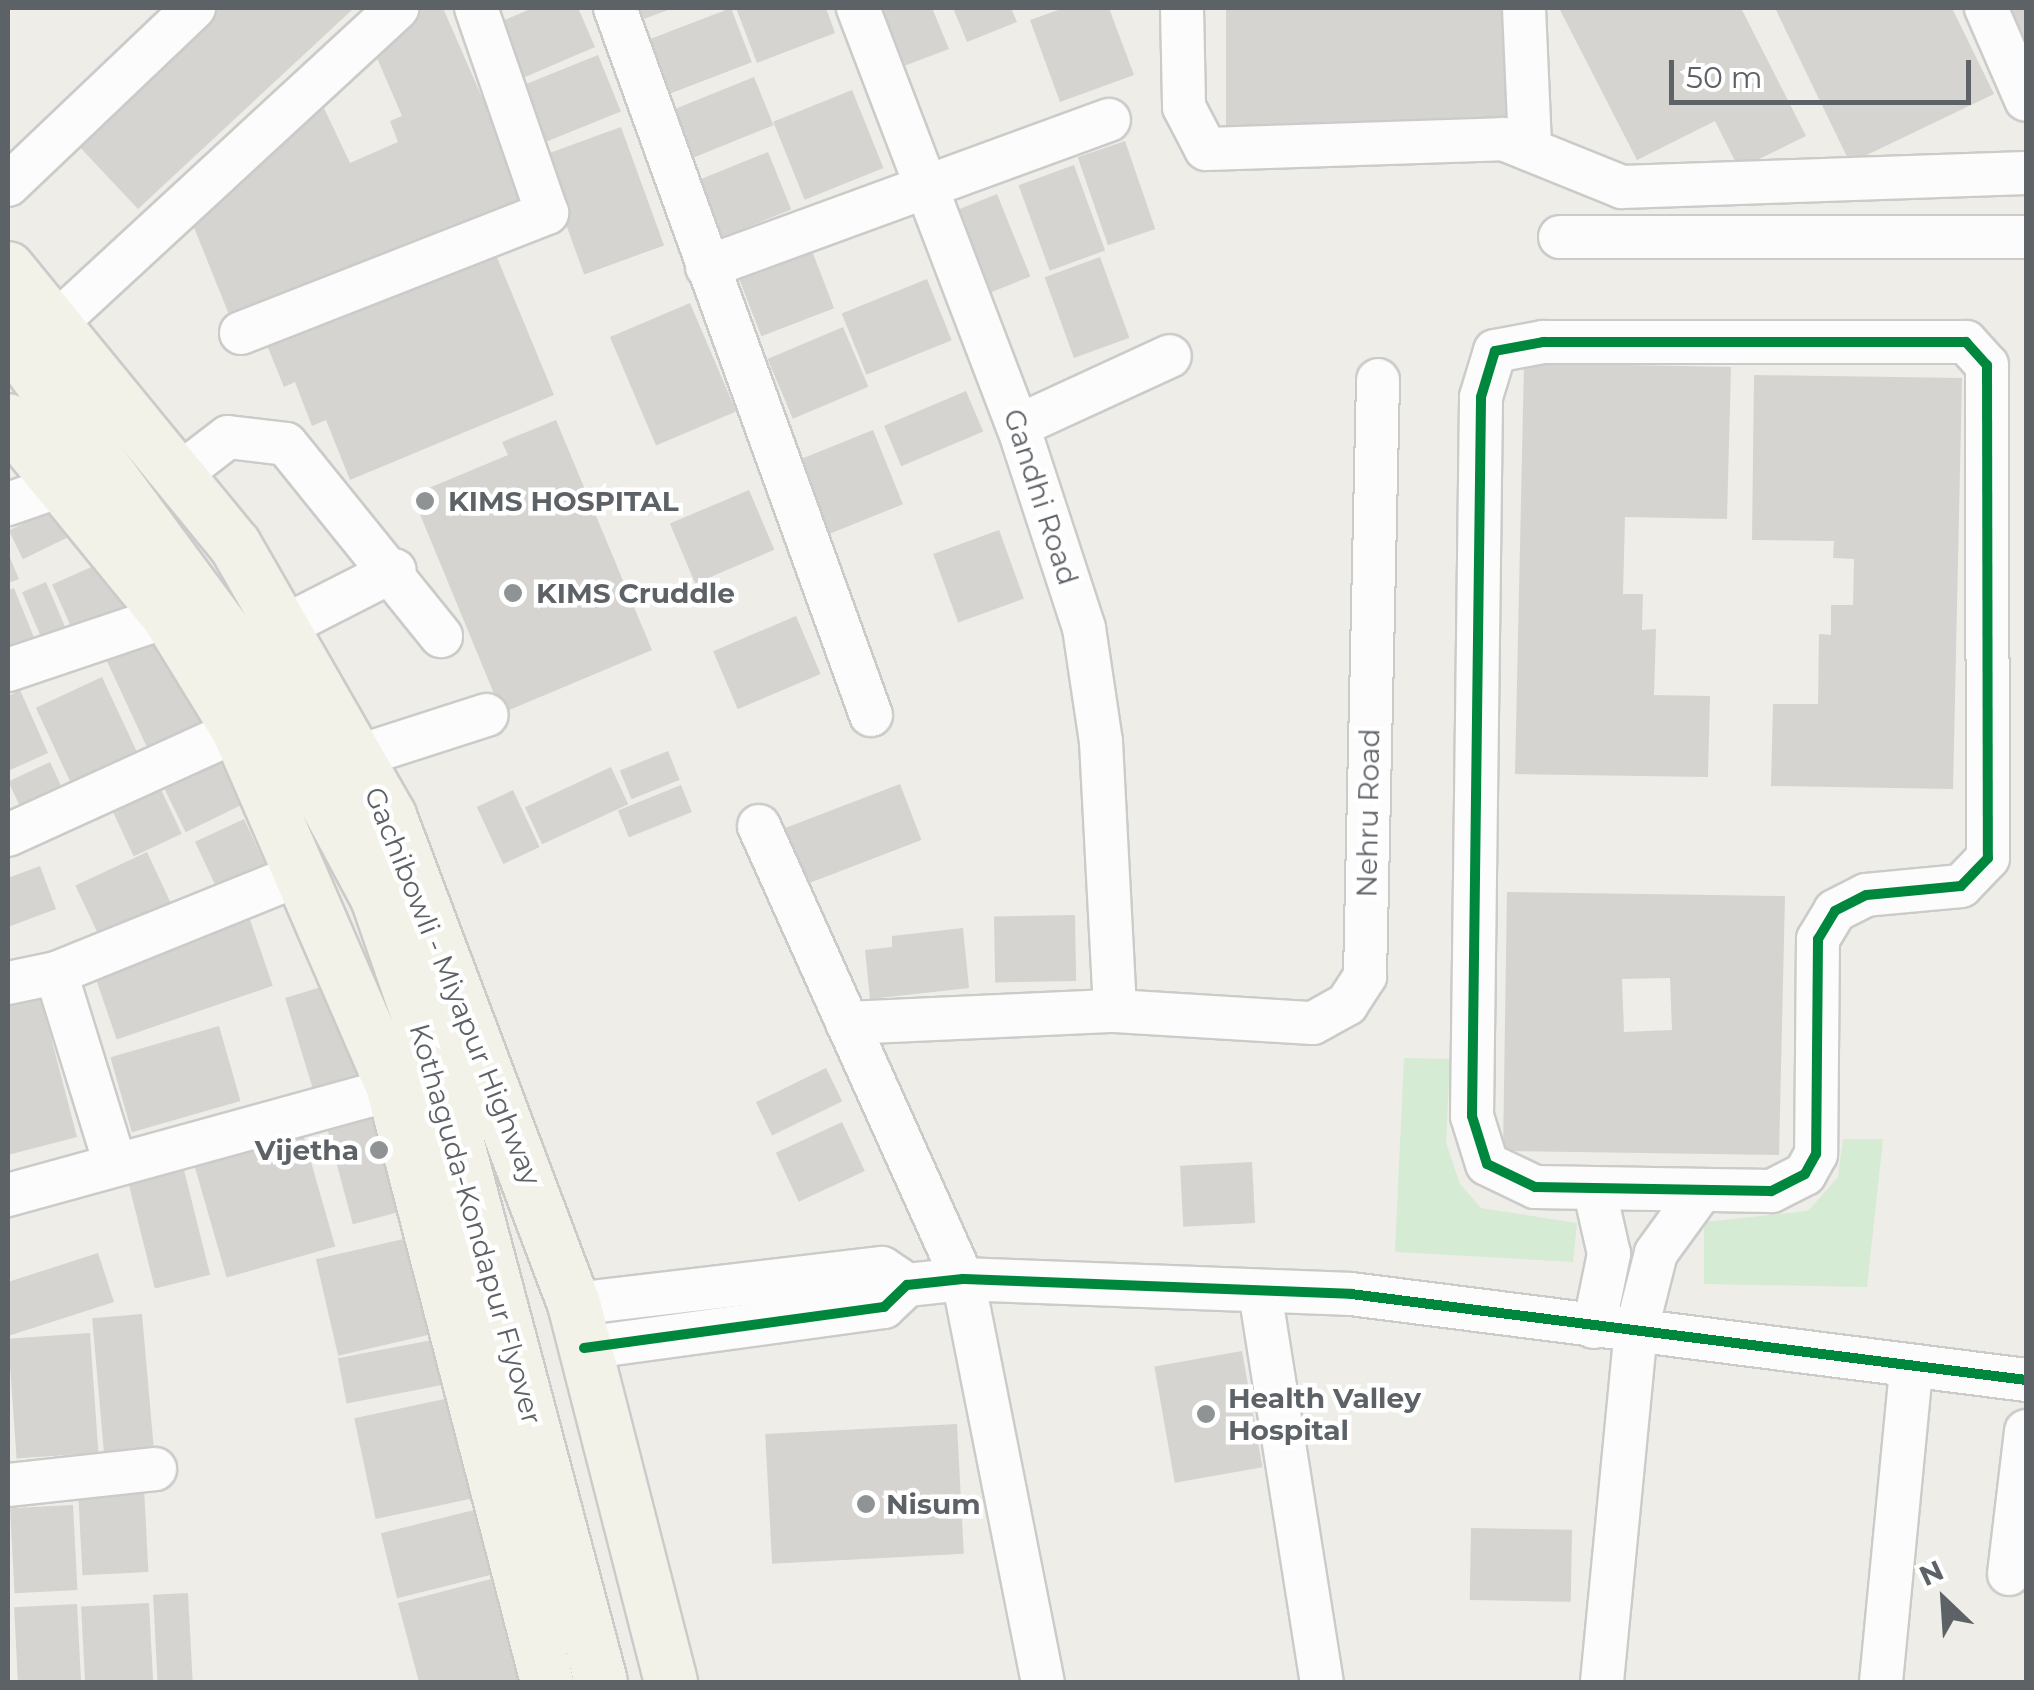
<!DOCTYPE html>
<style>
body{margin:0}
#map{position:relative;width:2034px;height:1690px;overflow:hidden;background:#eeede8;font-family:Montserrat,sans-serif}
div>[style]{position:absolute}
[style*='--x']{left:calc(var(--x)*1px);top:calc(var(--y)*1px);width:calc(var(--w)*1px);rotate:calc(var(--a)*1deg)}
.green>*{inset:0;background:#d5ebd3}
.building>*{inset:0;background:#d5d4d1;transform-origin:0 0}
.roads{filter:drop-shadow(2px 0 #cbcbca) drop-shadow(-2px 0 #cbcbca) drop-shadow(0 2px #cbcbca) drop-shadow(0 -2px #cbcbca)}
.minor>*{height:42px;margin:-21px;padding:0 21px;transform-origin:21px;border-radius:21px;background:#fcfcfc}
.major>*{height:52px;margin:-26px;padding:0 26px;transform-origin:26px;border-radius:26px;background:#f3f2e9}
.cycleway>*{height:10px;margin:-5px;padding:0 5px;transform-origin:5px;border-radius:5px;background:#00873e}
.dots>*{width:28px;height:28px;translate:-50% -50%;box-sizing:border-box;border:5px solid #fff;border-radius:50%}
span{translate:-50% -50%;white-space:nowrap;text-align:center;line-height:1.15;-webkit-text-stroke:9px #fff;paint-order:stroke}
.street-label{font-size:28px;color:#5d6267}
.poi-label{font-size:28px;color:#5d6267;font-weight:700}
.left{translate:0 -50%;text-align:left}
.right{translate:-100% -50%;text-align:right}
.frame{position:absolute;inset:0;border:10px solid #5d6267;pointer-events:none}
.north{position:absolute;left:1894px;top:1550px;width:100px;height:100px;-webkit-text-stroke:8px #fff;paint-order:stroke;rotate:335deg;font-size:28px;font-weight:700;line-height:40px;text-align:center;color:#5d6267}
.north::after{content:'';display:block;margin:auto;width:35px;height:45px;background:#5d6267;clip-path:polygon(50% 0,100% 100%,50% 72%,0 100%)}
.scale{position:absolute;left:1669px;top:60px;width:302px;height:45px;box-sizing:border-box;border:5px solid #5d6267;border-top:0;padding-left:12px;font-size:30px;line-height:35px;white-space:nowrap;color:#5d6267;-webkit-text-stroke:8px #fff;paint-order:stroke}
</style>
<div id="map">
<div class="green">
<div style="clip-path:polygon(1404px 1058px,1450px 1059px,1446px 1143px,1460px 1184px,1481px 1208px,1577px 1223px,1573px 1262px,1395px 1252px)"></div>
<div style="clip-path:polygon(1843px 1139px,1883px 1139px,1867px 1287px,1704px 1284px,1704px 1222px,1808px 1211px,1838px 1177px)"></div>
</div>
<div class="building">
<div style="clip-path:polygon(217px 8px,354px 8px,138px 209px,74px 141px)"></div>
<div style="clip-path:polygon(413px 8px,443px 8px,529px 205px,236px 332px,191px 220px,322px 104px,350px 163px,398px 142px,390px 121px,402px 116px,371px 44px,406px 29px,401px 19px)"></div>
<div style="clip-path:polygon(533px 8px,578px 8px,595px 47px,518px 80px,495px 24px)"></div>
<div style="clip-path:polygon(640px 8px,673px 8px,644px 19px)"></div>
<div style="left:731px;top:8px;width:58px;height:90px;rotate:69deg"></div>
<div style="clip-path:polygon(736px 8px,826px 8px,835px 33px,757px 63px)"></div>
<div style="clip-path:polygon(872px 8px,932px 8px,949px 49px,896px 69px)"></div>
<div style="clip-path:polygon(953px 8px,1011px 8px,1017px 22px,967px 42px)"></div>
<div style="clip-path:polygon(1064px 8px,1109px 8px,1134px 75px,1060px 102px,1030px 20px)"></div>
<div style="left:1226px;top:8px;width:285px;height:131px"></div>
<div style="clip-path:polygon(1559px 8px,1741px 8px,1806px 136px,1739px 169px,1715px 121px,1637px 160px)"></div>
<div style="clip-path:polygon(1775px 8px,1952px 8px,1994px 94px,1850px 163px)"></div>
<div style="clip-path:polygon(2007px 8px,2026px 8px,2026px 50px)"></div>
<div style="left:598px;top:55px;width:61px;height:88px;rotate:68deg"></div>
<div style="left:754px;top:77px;width:52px;height:88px;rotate:68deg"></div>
<div style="left:852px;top:90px;width:84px;height:85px;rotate:68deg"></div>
<div style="left:621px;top:127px;width:126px;height:85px;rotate:70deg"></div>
<div style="left:1125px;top:141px;width:93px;height:50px;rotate:71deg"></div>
<div style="left:768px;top:152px;width:62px;height:92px;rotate:68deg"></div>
<div style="left:1074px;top:165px;width:91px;height:59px;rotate:70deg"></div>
<div style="left:997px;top:194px;width:89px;height:53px;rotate:68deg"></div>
<div style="clip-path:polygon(489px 238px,554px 395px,350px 480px,326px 420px,312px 426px,295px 382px,284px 387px,262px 333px)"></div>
<div style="left:809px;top:243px;width:70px;height:78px;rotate:69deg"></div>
<div style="left:1100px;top:257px;width:86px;height:59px;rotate:70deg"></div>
<div style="left:927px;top:279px;width:66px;height:92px;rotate:68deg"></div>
<div style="left:690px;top:303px;width:118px;height:87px;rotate:67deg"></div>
<div style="left:843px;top:327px;width:65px;height:82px;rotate:67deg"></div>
<div style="clip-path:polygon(1524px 363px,1731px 367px,1727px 519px,1625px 517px,1623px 594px,1643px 594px,1642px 630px,1656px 629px,1654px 695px,1710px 696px,1708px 777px,1515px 774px)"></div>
<div style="clip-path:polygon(1754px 375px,1962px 378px,1953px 789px,1771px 786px,1773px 704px,1818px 704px,1819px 634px,1831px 635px,1831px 605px,1853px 605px,1854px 559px,1833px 558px,1834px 541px,1752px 540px)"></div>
<div style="left:966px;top:391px;width:44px;height:89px;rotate:67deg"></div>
<div style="clip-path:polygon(556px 420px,652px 650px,502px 713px,412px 495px,508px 455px,502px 442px)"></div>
<div style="left:873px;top:430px;width:80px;height:83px;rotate:68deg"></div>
<div style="left:749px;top:490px;width:65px;height:86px;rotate:67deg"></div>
<div style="left:61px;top:505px;width:32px;height:58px;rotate:64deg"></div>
<div style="left:999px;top:530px;width:73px;height:70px;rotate:70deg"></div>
<div style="clip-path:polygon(8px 553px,19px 579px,8px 583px)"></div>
<div style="left:107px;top:560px;width:60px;height:60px;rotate:66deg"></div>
<div style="left:46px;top:582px;width:66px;height:26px;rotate:67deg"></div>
<div style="clip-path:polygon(14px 588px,37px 645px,8px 657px,8px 590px)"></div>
<div style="left:796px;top:616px;width:63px;height:90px;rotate:67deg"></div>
<div style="left:159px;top:631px;width:108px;height:60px;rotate:65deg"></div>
<div style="left:102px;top:677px;width:91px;height:73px;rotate:65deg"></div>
<div style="clip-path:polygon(20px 690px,48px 753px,8px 771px,8px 696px)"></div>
<div style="left:225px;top:744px;width:62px;height:74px;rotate:64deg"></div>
<div style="left:668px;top:751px;width:31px;height:52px;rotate:68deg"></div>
<div style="left:50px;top:762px;width:41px;height:46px;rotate:65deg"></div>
<div style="left:611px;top:767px;width:41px;height:95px;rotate:65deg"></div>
<div style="left:158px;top:783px;width:56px;height:53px;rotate:65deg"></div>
<div style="left:900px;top:784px;width:60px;height:125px;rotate:69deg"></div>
<div style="left:681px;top:785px;width:29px;height:68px;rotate:68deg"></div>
<div style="left:513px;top:790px;width:63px;height:40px;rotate:65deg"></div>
<div style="left:244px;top:819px;width:57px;height:54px;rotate:65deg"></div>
<div style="left:147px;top:852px;width:68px;height:79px;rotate:65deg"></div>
<div style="clip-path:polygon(40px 866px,56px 909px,8px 927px,8px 878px)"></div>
<div style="clip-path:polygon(evenodd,1507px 892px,1785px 896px,1779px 1155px,1503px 1151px,1507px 892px,1670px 978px,1672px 1030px,1624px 1032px,1622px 979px,1670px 978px)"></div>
<div style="left:247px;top:911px;width:79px;height:165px;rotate:71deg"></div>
<div style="left:1075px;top:915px;width:66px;height:81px;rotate:89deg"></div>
<div style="clip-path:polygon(963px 928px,969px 988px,870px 999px,865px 950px,892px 947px,892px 936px)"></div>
<div style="left:331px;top:984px;width:102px;height:48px;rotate:73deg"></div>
<div style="clip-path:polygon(40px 995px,77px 1137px,8px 1155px,8px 1004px)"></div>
<div style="left:219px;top:1026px;width:78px;height:113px;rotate:74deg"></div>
<div style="left:826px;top:1068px;width:37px;height:78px;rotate:64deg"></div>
<div style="left:392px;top:1100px;width:110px;height:70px;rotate:75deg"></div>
<div style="left:842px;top:1122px;width:54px;height:73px;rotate:65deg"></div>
<div style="left:303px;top:1134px;width:117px;height:113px;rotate:74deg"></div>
<div style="left:1252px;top:1162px;width:61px;height:72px;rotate:87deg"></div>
<div style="left:184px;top:1170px;width:108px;height:57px;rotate:76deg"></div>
<div style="left:425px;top:1234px;width:99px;height:112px;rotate:77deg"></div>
<div style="clip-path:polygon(98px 1253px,114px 1302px,8px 1336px,8px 1282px)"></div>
<div style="left:142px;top:1314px;width:135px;height:50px;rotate:85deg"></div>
<div style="left:90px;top:1333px;width:120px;height:82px;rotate:86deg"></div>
<div style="left:437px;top:1339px;width:46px;height:101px;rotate:79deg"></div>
<div style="left:1242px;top:1351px;width:118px;height:89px;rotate:80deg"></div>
<div style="left:454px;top:1397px;width:103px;height:102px;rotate:78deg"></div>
<div style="left:957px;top:1424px;width:130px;height:192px;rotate:87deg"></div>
<div style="left:144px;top:1488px;width:84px;height:66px;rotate:87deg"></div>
<div style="left:73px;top:1505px;width:85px;height:63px;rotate:87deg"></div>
<div style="left:474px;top:1510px;width:67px;height:96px;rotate:76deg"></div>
<div style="left:1471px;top:1528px;width:101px;height:72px;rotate:1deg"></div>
<div style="clip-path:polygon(491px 1579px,518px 1682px,419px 1682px,398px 1603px)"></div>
<div style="left:188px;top:1593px;width:87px;height:35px;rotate:87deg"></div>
<div style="left:149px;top:1603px;width:79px;height:68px;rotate:87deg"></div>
<div style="left:77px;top:1604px;width:78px;height:63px;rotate:87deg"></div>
</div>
<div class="roads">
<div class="minor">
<div style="--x:615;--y:8;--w:752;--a:70.1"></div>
<div style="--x:858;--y:8;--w:448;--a:69.1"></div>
<div style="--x:1018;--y:426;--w:213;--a:71.9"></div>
<div style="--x:1084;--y:628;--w:115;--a:81.5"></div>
<div style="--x:1101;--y:742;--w:269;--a:87"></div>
<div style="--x:1182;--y:8;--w:99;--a:88.8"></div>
<div style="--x:1184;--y:107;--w:47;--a:62.4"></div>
<div style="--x:1206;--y:149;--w:297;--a:-1.9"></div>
<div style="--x:1503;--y:139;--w:128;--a:22"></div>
<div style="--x:1622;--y:187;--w:404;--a:-2"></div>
<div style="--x:1524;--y:8;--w:137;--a:87.5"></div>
<div style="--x:1986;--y:8;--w:100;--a:66.5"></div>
<div style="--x:8;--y:185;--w:257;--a:-43.6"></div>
<div style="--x:1560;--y:237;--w:466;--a:0"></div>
<div style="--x:707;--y:267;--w:428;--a:-20.1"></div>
<div style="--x:55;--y:324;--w:466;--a:-42.7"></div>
<div style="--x:241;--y:333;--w:329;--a:-21.4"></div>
<div style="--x:547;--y:213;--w:217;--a:-109.1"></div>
<div style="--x:1543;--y:342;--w:423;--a:0"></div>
<div style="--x:1966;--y:342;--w:31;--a:48"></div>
<div style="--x:1987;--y:365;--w:493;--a:89.9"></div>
<div style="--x:1988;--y:858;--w:39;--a:134"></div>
<div style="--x:1961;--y:886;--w:95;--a:174.6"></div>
<div style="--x:1866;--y:895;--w:35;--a:153"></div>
<div style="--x:1835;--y:911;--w:33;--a:121"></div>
<div style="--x:1818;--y:939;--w:215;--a:90.5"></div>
<div style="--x:1816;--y:1154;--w:23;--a:119"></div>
<div style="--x:1805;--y:1174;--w:38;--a:153"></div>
<div style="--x:1771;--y:1191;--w:236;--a:-179"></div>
<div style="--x:1535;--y:1187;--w:53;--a:-154.4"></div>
<div style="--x:1487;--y:1164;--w:50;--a:-107.4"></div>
<div style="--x:1472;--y:1116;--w:719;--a:-89.28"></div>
<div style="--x:1481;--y:397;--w:48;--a:-73.1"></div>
<div style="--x:1495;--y:351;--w:49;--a:-10.6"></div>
<div style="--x:1018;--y:426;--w:167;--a:-24.7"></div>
<div style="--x:181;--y:473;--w:59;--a:-37.5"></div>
<div style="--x:228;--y:437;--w:58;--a:6.9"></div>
<div style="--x:286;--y:444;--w:247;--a:51.1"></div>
<div style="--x:8;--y:504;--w:58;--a:-19.1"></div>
<div style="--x:285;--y:626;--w:123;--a:-27"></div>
<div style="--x:8;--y:670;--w:169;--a:-18.6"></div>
<div style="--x:359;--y:756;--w:134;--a:-17.8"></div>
<div style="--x:759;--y:826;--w:497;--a:65.8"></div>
<div style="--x:963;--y:1279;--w:411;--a:78.8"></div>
<div style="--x:8;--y:835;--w:253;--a:-24.5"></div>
<div style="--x:56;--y:973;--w:200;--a:72.8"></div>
<div style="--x:8;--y:983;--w:49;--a:-11.8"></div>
<div style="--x:56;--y:973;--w:261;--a:-22"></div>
<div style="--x:847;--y:1023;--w:268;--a:-2.6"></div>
<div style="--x:1115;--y:1011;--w:198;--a:3.5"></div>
<div style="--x:1313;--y:1023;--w:39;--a:-29"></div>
<div style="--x:1347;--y:1004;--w:33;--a:-57"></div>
<div style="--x:1365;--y:976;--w:596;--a:-88.75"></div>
<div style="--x:8;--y:1195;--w:399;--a:-15.4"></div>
<div style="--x:1260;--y:1292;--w:395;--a:81"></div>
<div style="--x:574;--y:1304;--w:310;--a:-6.7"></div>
<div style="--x:882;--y:1268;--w:30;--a:34"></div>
<div style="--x:1594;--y:1327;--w:75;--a:-78.4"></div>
<div style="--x:1609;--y:1254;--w:64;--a:-102.7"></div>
<div style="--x:584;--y:1348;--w:303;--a:-7.8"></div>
<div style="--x:884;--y:1307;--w:32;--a:-44"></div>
<div style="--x:907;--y:1285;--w:56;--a:-6.1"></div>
<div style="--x:963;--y:1279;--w:388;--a:2.2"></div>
<div style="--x:1351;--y:1294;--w:680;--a:7.26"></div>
<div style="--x:8;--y:1485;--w:148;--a:-6.2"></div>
<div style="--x:2009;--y:1574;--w:144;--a:-83.2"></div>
<div style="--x:1602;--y:1682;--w:352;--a:-84.5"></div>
<div style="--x:1636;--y:1332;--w:81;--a:-75.8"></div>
<div style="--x:1656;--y:1253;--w:77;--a:-54"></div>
<div style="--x:1881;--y:1682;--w:311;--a:-84.5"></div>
</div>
<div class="major">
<div style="--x:8;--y:268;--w:358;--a:50.7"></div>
<div style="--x:235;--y:545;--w:312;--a:60.2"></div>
<div style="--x:390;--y:816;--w:522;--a:69.34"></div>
<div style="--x:574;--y:1304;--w:390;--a:75.6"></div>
<div style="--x:8;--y:337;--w:423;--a:53.6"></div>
<div style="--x:259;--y:678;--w:250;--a:61.8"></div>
<div style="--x:377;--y:898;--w:204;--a:70.9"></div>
<div style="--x:444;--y:1091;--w:611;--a:75.12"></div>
<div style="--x:8;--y:420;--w:253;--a:50.8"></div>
<div style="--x:168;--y:616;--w:134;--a:58.4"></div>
<div style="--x:238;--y:730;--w:391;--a:66.6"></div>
<div style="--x:393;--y:1089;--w:613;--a:75.44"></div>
</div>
</div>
<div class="cycleway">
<div style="--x:1543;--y:342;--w:423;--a:0"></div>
<div style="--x:1966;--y:342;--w:31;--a:48"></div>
<div style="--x:1987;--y:365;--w:493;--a:89.9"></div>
<div style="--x:1988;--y:858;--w:39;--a:134"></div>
<div style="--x:1961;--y:886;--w:95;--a:174.6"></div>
<div style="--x:1866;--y:895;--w:35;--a:153"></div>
<div style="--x:1835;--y:911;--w:33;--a:121"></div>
<div style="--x:1818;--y:939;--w:215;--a:90.5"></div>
<div style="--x:1816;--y:1154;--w:23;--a:119"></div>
<div style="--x:1805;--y:1174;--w:38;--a:153"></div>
<div style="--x:1771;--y:1191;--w:236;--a:-179"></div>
<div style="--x:1535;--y:1187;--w:53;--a:-154.4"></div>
<div style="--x:1487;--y:1164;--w:50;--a:-107.4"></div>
<div style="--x:1472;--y:1116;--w:719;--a:-89.28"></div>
<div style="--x:1481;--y:397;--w:48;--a:-73.1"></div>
<div style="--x:1495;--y:351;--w:49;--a:-10.6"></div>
<div style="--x:584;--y:1348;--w:303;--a:-7.8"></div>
<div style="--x:884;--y:1307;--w:32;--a:-44"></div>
<div style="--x:907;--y:1285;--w:56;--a:-6.1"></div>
<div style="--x:963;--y:1279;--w:388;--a:2.2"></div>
<div style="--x:1351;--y:1294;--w:680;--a:7.26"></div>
</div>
<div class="dots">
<div style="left:425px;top:501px;background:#909394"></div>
<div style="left:513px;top:593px;background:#909394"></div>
<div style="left:379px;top:1150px;background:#909394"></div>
<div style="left:1206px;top:1414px;background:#909394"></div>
<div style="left:866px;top:1504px;background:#909394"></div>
</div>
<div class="street-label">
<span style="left:1041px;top:497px;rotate:72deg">Gandhi Road</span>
<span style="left:1368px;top:813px;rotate:-89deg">Nehru Road</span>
<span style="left:453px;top:986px;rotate:68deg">Gachibowli - Miyapur Highway</span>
<span style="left:476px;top:1224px;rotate:74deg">Kothaguda-Kondapur Flyover</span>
</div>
<div class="poi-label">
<span class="left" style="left:448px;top:501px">KIMS HOSPITAL</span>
<span class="left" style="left:536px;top:593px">KIMS Cruddle</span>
<span class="right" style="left:359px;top:1150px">Vijetha</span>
<span class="left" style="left:1228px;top:1414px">Health Valley<br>Hospital</span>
<span class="left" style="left:886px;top:1504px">Nisum</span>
</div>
<div class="frame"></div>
<div class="north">N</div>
<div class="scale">50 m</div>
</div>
